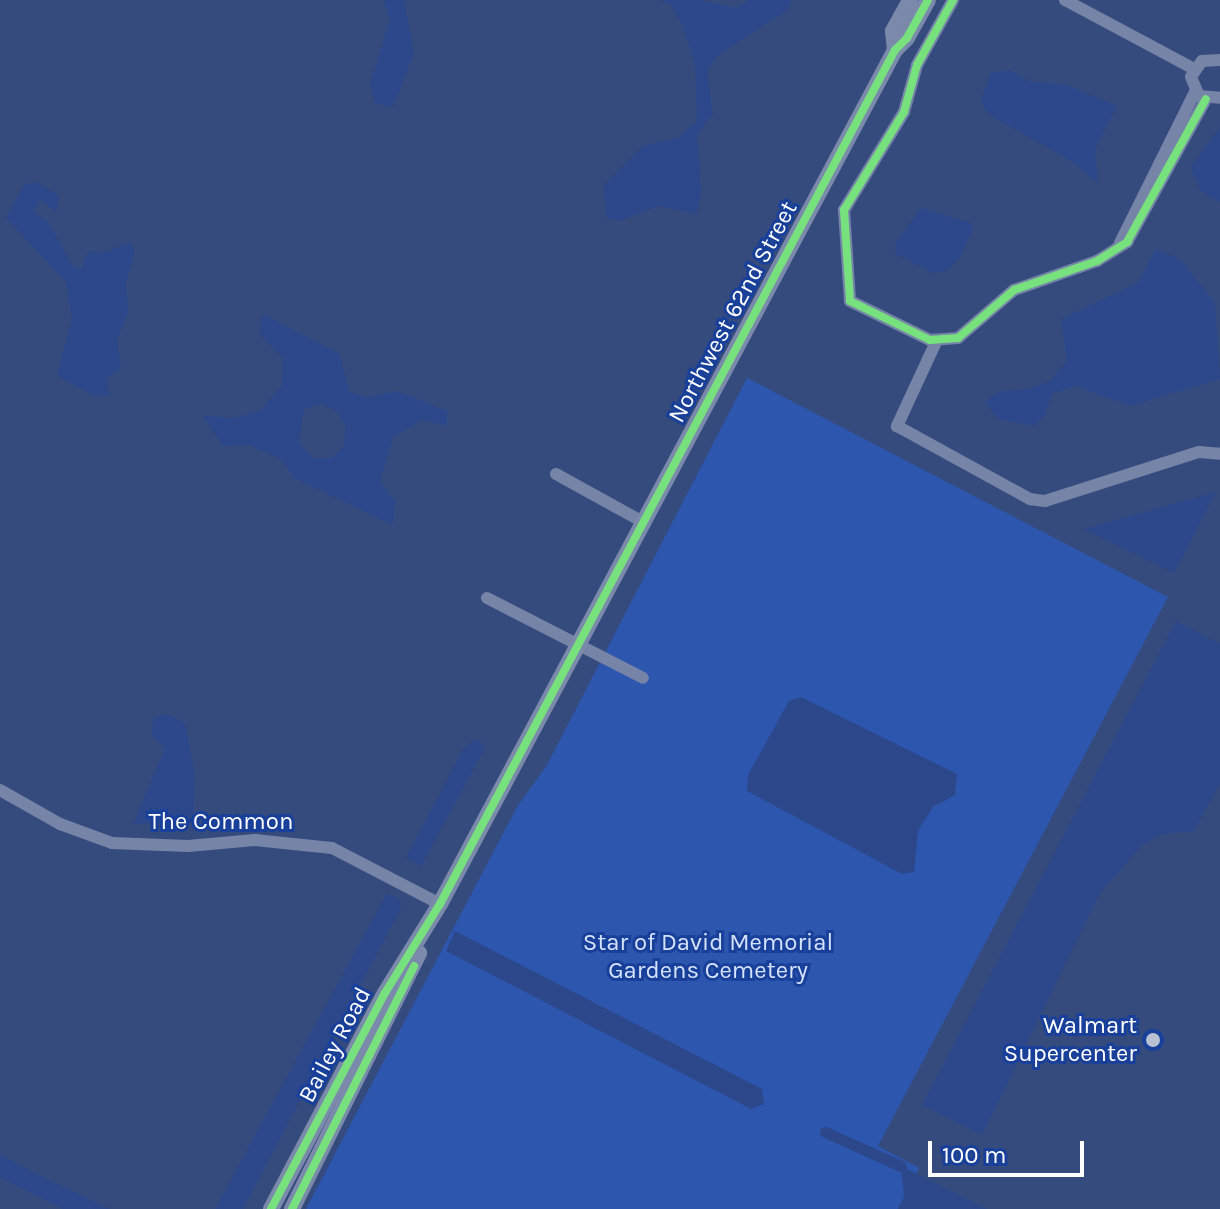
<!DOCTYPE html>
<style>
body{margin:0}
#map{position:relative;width:1220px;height:1209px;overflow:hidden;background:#354b7d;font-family:Karla,sans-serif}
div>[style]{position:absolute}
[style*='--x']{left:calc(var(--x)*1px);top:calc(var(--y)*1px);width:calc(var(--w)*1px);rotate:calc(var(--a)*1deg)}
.green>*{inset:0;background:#2d56af}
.water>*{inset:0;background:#2c488b}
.canal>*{height:11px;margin:-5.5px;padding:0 5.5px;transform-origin:5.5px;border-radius:5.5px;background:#2c488b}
.street>*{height:12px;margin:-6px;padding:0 6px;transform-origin:6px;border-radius:6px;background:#7584a7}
.secondary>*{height:16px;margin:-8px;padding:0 8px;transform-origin:8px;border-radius:8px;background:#7b8aab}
.cycleway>*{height:8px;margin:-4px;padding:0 4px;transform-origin:4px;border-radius:4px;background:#77e17e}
.dots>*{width:22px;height:22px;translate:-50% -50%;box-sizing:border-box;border:4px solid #18409a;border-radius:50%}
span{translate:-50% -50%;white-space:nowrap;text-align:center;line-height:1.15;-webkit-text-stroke:6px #18409a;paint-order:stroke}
.street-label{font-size:24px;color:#fff}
.park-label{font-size:24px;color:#d5e2fc}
.poi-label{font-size:24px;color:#fff}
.right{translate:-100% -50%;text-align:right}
.scale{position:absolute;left:928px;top:1141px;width:156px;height:36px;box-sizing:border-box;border:4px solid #fff;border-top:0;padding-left:10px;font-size:24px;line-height:28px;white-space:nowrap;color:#fff;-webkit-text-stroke:6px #18409a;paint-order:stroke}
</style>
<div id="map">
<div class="green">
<div style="clip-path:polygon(747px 378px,1168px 597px,878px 1146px,919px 1168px,898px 1209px,306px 1209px,517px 807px,547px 765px)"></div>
</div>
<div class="water">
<div style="clip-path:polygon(384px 0,404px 0,414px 52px,393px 107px,375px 103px,370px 84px,390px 20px)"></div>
<div style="clip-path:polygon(659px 0,700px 0,737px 8px,749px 0,792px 0,788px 10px,717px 56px,707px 72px,713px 115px,697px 134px,701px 190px,697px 214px,659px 206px,619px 221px,606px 217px,604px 185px,643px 146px,678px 138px,697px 122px,695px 63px,682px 24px,670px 4px)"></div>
<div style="clip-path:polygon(1010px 70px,1031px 82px,1064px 84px,1117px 106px,1095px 149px,1098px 183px,1073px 162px,988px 114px,981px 100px,991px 73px)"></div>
<div style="clip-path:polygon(1220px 127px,1220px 202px,1200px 191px,1191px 167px)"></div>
<div style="clip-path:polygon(36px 182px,59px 196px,56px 212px,40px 199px,34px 212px,49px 223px,72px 265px,81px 270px,88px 251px,102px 253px,130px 243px,135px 251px,126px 282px,128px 312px,117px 340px,121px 369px,106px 379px,109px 395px,95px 396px,57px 376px,72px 319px,66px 282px,6px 218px,24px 185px)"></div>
<div style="clip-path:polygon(921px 208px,970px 223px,973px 229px,959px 259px,946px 271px,933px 273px,896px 254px,895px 244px)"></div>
<div style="clip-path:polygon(1156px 249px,1180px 259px,1215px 303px,1220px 379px,1130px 406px,1076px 386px,1053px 393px,1045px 416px,1034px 426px,998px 419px,985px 401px,1000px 391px,1026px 390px,1050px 381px,1067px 361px,1061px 319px,1138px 283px)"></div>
<div style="clip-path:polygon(evenodd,262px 314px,340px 354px,349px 391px,367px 398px,397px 391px,447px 411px,447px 426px,422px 420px,393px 437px,380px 481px,395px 501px,393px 525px,294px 478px,281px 459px,249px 445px,223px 446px,203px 416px,234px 418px,261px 410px,282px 386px,283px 358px,260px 334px,262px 314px,321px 404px,337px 411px,346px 427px,343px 447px,332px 458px,313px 458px,299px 443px,304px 409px,321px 404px)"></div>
<div style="clip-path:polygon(1216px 492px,1174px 573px,1084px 529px)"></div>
<div style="clip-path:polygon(1176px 621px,1220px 644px,1220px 783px,1194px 831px,1162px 834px,1142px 845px,1100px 893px,982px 1135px,922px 1105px)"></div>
<div style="clip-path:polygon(801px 697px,957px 774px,955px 795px,933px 807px,918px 831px,914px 872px,902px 874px,747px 791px,748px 775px,789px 701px)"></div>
<div style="clip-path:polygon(166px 714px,185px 723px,195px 775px,193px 821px,133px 824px,165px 748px,152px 736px,153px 718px)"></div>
<div style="clip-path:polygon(477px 738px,485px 748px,421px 866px,406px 858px,463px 749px)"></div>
<div style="clip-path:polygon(387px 893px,401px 900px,400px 910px,243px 1209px,215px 1209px)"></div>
<div style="clip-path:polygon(455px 931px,762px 1089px,764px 1104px,751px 1109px,446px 951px)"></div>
<div style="clip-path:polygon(0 1155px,51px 1181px,110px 1209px,63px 1209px,0 1177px)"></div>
<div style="clip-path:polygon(901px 1166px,987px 1209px,898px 1209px,904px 1196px)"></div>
</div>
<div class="canal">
<div style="--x:825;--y:1132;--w:83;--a:24.1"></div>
</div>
<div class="street">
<div style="--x:953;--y:0;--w:74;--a:119"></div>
<div style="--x:917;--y:65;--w:49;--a:105.5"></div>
<div style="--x:904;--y:112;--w:115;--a:121.5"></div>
<div style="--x:844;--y:210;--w:91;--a:86.2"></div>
<div style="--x:850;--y:301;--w:89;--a:26"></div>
<div style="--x:930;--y:340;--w:28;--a:-4"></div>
<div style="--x:958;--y:338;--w:74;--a:-40.6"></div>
<div style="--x:1014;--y:290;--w:88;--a:-19.3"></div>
<div style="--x:1097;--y:261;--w:36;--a:-32"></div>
<div style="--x:1127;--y:242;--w:163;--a:-61.1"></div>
<div style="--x:1065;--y:0;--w:146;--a:28.1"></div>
<div style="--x:1220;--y:60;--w:18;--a:177"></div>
<div style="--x:1202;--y:61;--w:19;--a:125"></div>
<div style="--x:1191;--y:77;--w:21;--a:67"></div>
<div style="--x:1199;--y:96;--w:21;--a:5"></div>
<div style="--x:1120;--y:243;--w:169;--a:-63.6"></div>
<div style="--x:936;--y:342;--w:93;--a:114.9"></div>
<div style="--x:897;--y:426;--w:152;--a:28.8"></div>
<div style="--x:1030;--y:499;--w:15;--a:8"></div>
<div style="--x:1045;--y:501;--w:162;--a:-17.7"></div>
<div style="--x:1199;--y:452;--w:21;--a:5"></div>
<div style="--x:556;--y:474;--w:99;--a:28.9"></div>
<div style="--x:487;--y:598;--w:175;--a:27.1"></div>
<div style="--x:0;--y:790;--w:69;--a:29.5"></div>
<div style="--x:60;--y:824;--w:55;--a:20.1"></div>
<div style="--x:112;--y:843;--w:76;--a:2.3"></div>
<div style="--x:188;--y:846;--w:67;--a:-5.1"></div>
<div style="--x:255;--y:840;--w:77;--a:5.9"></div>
<div style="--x:332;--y:848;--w:122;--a:27.4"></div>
</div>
<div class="secondary">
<div style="--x:895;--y:50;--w:19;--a:-96"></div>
<div style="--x:893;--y:31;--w:35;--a:-61"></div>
<div style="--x:271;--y:1209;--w:244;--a:-62.2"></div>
<div style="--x:385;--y:993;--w:105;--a:-58.3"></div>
<div style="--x:440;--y:904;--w:968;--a:-61.95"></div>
<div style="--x:895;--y:50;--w:17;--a:-45"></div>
<div style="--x:907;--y:38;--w:43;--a:-61.1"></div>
<div style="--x:292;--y:1209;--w:286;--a:-63.6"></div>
</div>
<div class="cycleway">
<div style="--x:953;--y:0;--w:74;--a:119"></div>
<div style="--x:917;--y:65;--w:49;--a:105.5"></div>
<div style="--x:904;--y:112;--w:115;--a:121.5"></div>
<div style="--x:844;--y:210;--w:91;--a:86.2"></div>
<div style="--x:850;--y:301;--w:89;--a:26"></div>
<div style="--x:930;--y:340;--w:28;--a:-4"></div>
<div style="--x:958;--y:338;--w:74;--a:-40.6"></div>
<div style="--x:1014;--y:290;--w:88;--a:-19.3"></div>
<div style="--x:1097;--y:261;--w:36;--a:-32"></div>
<div style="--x:1127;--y:242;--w:163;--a:-61.1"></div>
<div style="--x:271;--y:1209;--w:244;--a:-62.2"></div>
<div style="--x:385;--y:993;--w:105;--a:-58.3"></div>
<div style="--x:440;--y:904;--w:968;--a:-61.95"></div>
<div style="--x:895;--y:50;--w:17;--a:-45"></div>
<div style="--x:907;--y:38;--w:43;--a:-61.1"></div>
<div style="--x:292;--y:1209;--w:272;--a:-63.3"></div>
</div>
<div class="dots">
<div style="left:1153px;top:1040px;background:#b8c0d2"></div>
</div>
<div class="street-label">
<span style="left:733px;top:312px;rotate:-62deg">Northwest 62nd Street</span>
<span style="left:221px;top:822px">The Common</span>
<span style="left:335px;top:1045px;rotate:-62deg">Bailey Road</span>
</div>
<div class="park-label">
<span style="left:708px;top:957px">Star of David Memorial<br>Gardens Cemetery</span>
</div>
<div class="poi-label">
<span class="right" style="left:1137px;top:1040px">Walmart<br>Supercenter</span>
</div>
<div class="scale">100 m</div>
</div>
